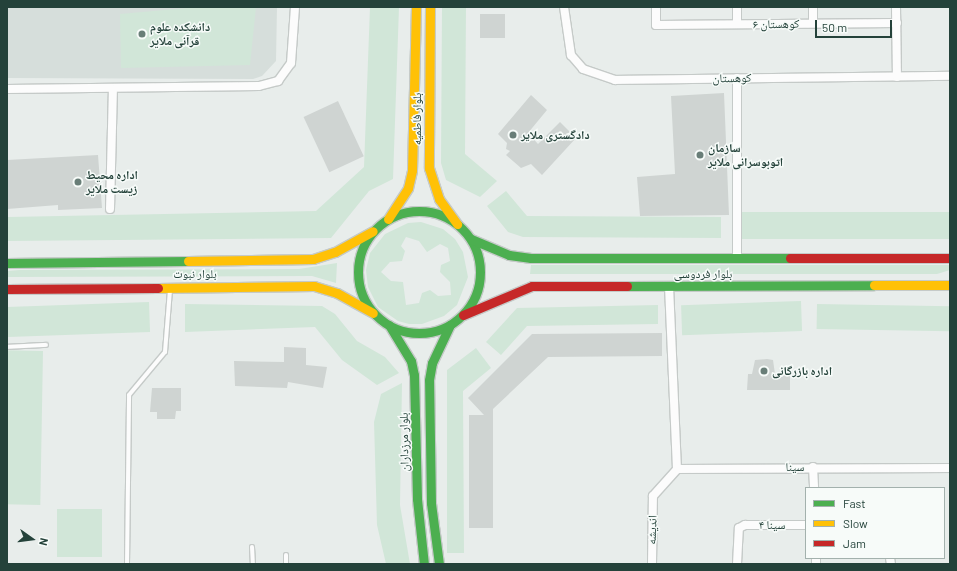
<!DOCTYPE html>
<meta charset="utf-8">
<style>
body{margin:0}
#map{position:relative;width:957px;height:571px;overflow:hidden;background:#e8edeb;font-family:Barlow,"Noto Naskh Arabic",sans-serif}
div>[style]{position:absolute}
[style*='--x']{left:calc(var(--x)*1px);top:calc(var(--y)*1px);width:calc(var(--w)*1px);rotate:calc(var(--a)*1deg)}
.built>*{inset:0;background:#d6dedb}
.green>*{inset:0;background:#d1e6d8;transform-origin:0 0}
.building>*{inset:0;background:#cfd4d2;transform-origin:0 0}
.roads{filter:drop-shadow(1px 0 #c5cac8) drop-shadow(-1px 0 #c5cac8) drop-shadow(0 1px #c5cac8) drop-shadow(0 -1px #c5cac8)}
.lane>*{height:4px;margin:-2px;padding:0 2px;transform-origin:2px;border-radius:2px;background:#fcfcfc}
.street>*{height:8px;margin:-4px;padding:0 4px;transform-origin:4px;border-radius:4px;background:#fcfcfc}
.fast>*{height:9px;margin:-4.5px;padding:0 4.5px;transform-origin:4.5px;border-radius:4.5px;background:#4caf50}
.fast>.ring{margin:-4.5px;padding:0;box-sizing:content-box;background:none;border:9px solid #4caf50;border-radius:50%}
.slow>*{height:9px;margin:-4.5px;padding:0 4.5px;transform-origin:4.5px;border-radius:4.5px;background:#ffc107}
.jam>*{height:9px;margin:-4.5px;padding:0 4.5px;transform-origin:4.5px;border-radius:4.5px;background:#c62828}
.dots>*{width:11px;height:11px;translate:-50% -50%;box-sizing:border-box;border:2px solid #f7fbf9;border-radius:50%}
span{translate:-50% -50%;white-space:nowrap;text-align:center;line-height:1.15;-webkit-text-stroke:3px #f7fbf9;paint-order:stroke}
.street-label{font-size:12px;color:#24423a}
.poi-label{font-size:12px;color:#24423a;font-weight:700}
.left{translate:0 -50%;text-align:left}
.frame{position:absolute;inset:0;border:8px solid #24423a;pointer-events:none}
.legend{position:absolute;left:805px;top:487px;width:140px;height:72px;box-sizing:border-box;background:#f7fbf9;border:1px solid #a3b1ad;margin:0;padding:5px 7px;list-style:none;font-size:12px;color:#24423a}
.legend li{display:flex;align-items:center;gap:8px;height:20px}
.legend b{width:20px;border:1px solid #a3b1ad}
.north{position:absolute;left:12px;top:519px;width:40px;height:40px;-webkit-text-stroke:3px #f7fbf9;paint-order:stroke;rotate:104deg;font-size:11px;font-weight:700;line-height:16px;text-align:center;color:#24423a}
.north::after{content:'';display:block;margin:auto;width:14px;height:18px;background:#24423a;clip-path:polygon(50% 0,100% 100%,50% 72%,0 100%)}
.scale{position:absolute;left:815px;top:20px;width:77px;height:18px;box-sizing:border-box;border:2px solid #24423a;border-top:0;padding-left:5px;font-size:12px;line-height:14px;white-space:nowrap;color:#24423a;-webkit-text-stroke:3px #f7fbf9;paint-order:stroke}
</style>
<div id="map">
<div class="built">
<div style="clip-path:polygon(7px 7px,277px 7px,276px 61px,262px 76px,253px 79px,7px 78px)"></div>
</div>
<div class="green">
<div style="clip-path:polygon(198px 7px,256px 7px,250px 65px,121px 68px,120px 14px)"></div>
<div style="clip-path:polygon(370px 7px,399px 7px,393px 179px,369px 191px,331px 238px,8px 241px,8px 217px,316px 211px,364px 167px)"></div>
<div style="clip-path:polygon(442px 7px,466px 7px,465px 154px,497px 181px,480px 197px,446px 180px,441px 163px)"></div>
<div style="clip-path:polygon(506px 191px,527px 216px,721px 217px,721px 238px,523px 237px,508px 232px,487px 206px)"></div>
<div style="left:741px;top:212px;width:209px;height:27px"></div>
<div style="clip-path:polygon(evenodd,421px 222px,443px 229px,455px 239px,463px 252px,468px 277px,457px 305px,444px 316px,422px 324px,409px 324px,398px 321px,378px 307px,368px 287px,366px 270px,370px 253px,385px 234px,408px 223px,421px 222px,406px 237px,419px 241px,427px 252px,440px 244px,448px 248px,450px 261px,441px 265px,440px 272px,450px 282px,451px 295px,438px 296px,430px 290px,422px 293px,419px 303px,406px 305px,403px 282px,391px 281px,381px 272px,390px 262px,402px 261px,405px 251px,401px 246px,406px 237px)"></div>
<div style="clip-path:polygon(337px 263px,336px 283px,312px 276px,7px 277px,7px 271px,20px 270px,299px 269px)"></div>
<div style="clip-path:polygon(531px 265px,950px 265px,950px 270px,937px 274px,530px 274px)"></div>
<div style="left:801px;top:301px;width:30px;height:120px;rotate:88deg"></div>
<div style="left:149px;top:302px;width:30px;height:142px;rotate:88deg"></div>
<div style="clip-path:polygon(185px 304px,322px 306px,335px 314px,357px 341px,385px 357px,399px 373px,377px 385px,342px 360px,315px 327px,185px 332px)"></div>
<div style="left:817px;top:304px;width:133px;height:25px;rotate:1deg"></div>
<div style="clip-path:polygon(658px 305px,658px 324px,527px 326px,501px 355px,486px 342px,517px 308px)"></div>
<div style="clip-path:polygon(476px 348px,491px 368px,463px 391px,464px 553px,447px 553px,447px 370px)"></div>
<div style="left:43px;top:351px;width:154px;height:36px;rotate:91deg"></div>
<div style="clip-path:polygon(402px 383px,400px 505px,410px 564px,386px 564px,377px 525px,374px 422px,381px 394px)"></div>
<div style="left:57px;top:509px;width:45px;height:48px"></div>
</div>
<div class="building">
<div style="left:480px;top:14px;width:25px;height:24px"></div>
<div style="clip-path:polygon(724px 93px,729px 215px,640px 216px,637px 177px,675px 174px,671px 96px)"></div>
<div style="clip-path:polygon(531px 95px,547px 110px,528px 133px,538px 144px,560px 122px,576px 138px,542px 175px,531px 164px,521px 168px,506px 155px,510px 151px,506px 149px,507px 143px,498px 134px)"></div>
<div style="left:338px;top:101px;width:61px;height:38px;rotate:65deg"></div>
<div style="clip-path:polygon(98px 155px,102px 208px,58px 210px,58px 205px,7px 209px,7px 160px)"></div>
<div style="clip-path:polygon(662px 333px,662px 356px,548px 357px,493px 409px,493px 528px,469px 528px,469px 415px,484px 415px,468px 398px,532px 334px)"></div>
<div style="clip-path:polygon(284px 347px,306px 348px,306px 365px,327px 367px,323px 388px,288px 382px,287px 388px,235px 386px,234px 361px,284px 362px)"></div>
<div style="clip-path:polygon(767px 359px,773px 360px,775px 374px,790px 374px,790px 390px,747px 390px,748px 374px,752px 374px,755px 360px)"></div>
<div style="clip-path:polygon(152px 388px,181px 388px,181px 411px,176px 411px,175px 419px,157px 419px,157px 412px,150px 412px)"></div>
</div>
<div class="roads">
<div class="lane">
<div style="--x:7;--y:347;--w:39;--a:-3"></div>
<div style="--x:252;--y:547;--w:17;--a:87"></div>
<div style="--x:286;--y:555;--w:9;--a:90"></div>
<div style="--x:127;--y:564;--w:169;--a:-89.3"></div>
<div style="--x:129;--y:395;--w:56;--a:-50.1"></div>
<div style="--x:165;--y:352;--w:62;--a:-85.4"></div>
</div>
<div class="street">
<div style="--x:564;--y:7;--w:49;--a:81.7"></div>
<div style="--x:571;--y:55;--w:18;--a:49"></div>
<div style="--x:583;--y:69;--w:34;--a:19"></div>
<div style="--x:615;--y:80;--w:335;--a:-0.7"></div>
<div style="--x:656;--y:7;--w:18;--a:90"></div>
<div style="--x:656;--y:25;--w:241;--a:-0.5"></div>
<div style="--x:813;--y:7;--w:16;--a:90"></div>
<div style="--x:896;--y:7;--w:70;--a:89.2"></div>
<div style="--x:737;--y:24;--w:17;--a:-90"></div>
<div style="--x:737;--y:78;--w:180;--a:90"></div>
<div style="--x:7;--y:89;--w:252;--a:-0.7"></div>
<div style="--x:259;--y:86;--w:20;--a:-15"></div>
<div style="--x:278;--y:81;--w:22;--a:-54"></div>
<div style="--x:291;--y:63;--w:56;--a:-85.9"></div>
<div style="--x:110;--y:209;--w:120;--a:-88.6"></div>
<div style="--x:669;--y:286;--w:183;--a:87.5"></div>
<div style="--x:813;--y:467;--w:21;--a:87"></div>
<div style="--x:816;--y:558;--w:6;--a:90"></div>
<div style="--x:890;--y:558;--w:6;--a:81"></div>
<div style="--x:652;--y:564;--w:68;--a:-89.2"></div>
<div style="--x:653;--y:496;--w:36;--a:-48"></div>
<div style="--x:677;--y:469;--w:273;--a:-0.2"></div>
<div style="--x:737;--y:564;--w:36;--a:-87"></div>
<div style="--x:739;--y:528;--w:7;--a:-27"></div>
<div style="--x:745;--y:525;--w:61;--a:0"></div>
</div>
<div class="fast">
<div class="ring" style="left:358px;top:211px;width:113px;height:113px"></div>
<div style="--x:471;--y:239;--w:41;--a:22.8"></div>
<div style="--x:509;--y:255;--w:22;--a:8"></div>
<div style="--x:531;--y:258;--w:259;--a:0"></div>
<div style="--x:7;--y:263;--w:181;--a:-0.6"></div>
<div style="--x:627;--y:286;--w:247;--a:-0.2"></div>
<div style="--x:389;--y:325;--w:42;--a:58.6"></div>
<div style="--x:411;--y:361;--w:14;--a:78"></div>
<div style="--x:414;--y:375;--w:124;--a:88.6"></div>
<div style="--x:417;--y:499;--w:65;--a:83.9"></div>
<div style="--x:439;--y:564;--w:62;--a:-97.5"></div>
<div style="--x:431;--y:503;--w:123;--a:-90.9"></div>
<div style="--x:429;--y:380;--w:17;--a:-80"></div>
<div style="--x:432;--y:363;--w:42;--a:-64.7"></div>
</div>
<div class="slow">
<div style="--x:430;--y:7;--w:161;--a:90.4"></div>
<div style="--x:429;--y:168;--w:33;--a:72"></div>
<div style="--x:439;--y:199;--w:31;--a:54"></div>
<div style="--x:388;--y:219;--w:37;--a:-57"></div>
<div style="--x:408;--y:188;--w:18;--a:-77"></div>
<div style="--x:412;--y:170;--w:163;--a:-88.6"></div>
<div style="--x:188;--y:261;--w:125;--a:-0.9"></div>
<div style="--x:313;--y:259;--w:23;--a:-18"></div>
<div style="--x:335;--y:252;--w:43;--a:-28.9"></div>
<div style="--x:874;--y:285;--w:76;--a:0"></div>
<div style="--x:158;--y:288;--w:156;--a:-0.7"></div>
<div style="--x:314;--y:286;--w:24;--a:17"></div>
<div style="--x:337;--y:293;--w:41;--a:29.1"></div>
</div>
<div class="jam">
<div style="--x:790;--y:258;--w:160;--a:0"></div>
<div style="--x:7;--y:289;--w:151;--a:-0.4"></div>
<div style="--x:463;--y:315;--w:75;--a:-22.8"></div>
<div style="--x:532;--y:286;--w:95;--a:0"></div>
</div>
</div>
<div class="dots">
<div style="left:142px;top:34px;background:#697e78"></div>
<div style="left:513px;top:135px;background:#697e78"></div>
<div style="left:700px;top:155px;background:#697e78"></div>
<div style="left:78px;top:182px;background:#697e78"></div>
<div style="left:764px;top:371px;background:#697e78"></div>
</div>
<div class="street-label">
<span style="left:776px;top:24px;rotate:-1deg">کوهستان ۶</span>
<span style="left:732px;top:78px;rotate:-1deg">کوهستان</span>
<span style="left:417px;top:119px;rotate:-90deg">بلوار فاطمیه</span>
<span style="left:195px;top:274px">بلوار نبوت</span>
<span style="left:703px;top:274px">بلوار فردوسی</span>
<span style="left:404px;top:442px;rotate:-91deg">بلوار مرزداران</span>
<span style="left:795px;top:467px">سینا</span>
<span style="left:772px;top:525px">سینا ۴</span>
<span style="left:652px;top:530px;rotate:-88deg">اندیشه</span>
</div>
<div class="poi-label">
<span class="left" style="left:150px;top:34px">دانشکده علوم<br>قرآنی ملایر</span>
<span class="left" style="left:521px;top:135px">دادگستری ملایر</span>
<span class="left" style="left:708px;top:155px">سازمان<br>اتوبوسرانی ملایر</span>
<span class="left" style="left:86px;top:182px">اداره محیط<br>زیست ملایر</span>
<span class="left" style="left:772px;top:371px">اداره بازرگانی</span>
</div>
<div class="frame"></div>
<ul class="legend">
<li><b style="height:5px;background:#4caf50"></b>Fast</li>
<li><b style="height:5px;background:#ffc107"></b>Slow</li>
<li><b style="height:5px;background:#c62828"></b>Jam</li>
</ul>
<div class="north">N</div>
<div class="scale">50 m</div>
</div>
